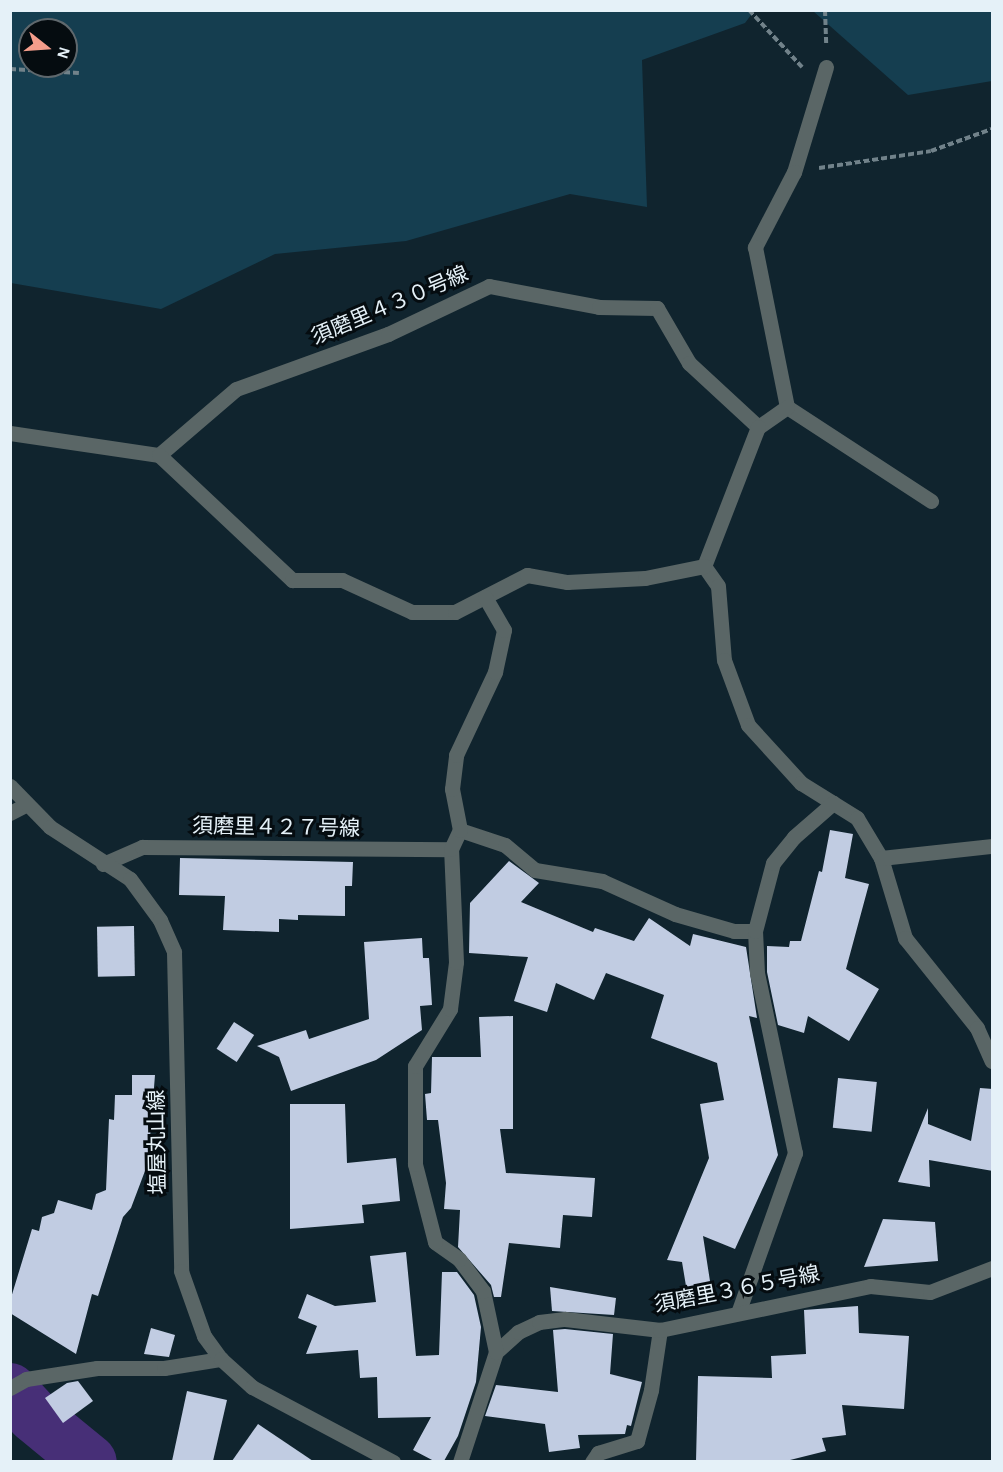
<!DOCTYPE html>
<meta charset="utf-8">
<style>
body{margin:0}
#map{position:relative;width:1003px;height:1472px;overflow:hidden;background:#10242e;font-family:"Alegreya Sans","Noto Sans JP",sans-serif}
div>[style]{position:absolute}
[style*='--x']{left:calc(var(--x)*1px);top:calc(var(--y)*1px);width:calc(var(--w)*1px);rotate:calc(var(--a)*1deg)}
.green>*{inset:0;background:#153e50}
.river>*{height:54px;margin:-27px;padding:0 27px;transform-origin:27px;border-radius:27px;background:#472f77}
.building>*{inset:0;background:#c1cce2;transform-origin:0 0}
.path>*{height:4px;margin-top:-2px;transform-origin:0;background:repeating-linear-gradient(90deg,#71828a 0 6px,transparent 0 9px)}
.service>*{height:15px;margin:-7.5px;padding:0 7.5px;transform-origin:7.5px;border-radius:7.5px;background:#5a6666}
.minor>*{height:15px;margin:-7.5px;padding:0 7.5px;transform-origin:7.5px;border-radius:7.5px;background:#5a6666}
.tertiary>*{height:15px;margin:-7.5px;padding:0 7.5px;transform-origin:7.5px;border-radius:7.5px;background:#5a6666}
span{translate:-50% -50%;white-space:nowrap;text-align:center;line-height:1.15;-webkit-text-stroke:6px #050c10;paint-order:stroke}
.street-label{font-size:21px;color:#e5f1f8}
.frame{position:absolute;inset:0;border:12px solid #e5f1f8;pointer-events:none}
.north{position:absolute;left:18px;top:18px;width:60px;height:60px;box-sizing:border-box;background:#050c10;border:2px solid #5f686d;border-radius:50%;rotate:107deg;font-size:16px;font-weight:700;line-height:24px;text-align:center;color:#e5f1f8}
.north::after{content:'';display:block;margin:auto;width:21px;height:27px;background:#f49d8b;clip-path:polygon(50% 0,100% 100%,50% 72%,0 100%)}
</style>
<div id="map">
<div class="green">
<div style="clip-path:polygon(evenodd,10px 11px,11px 10px,754px 11px,745px 23px,642px 60px,647px 207px,570px 194px,406px 241px,275px 254px,161px 309px,11px 283px,10px 11px,30px 30px,66px 30px,66px 66px,30px 66px,30px 30px)"></div>
<div style="clip-path:polygon(813px 11px,992px 11px,992px 81px,908px 95px)"></div>
</div>
<div class="river">
<div style="--x:10;--y:1390;--w:35;--a:47"></div>
<div style="--x:34;--y:1416;--w:72;--a:39.4"></div>
</div>
<div class="building">
<div style="clip-path:polygon(830px 830px,853px 834px,845px 878px,869px 884px,846px 969px,879px 989px,849px 1041px,808px 1016px,804px 1033px,778px 1025px,767px 972px,767px 946px,789px 947px,790px 941px,801px 941px,819px 871px,822px 872px)"></div>
<div style="clip-path:polygon(180px 858px,353px 862px,352px 886px,345px 886px,345px 916px,298px 915px,298px 920px,279px 919px,279px 932px,223px 930px,225px 896px,179px 895px)"></div>
<div style="clip-path:polygon(509px 861px,539px 883px,521px 902px,593px 932px,595px 928px,634px 941px,649px 918px,690px 946px,693px 934px,746px 947px,757px 1018px,749px 1016px,778px 1155px,735px 1249px,703px 1236px,712px 1294px,688px 1298px,682px 1262px,667px 1260px,709px 1158px,700px 1104px,724px 1100px,717px 1063px,651px 1038px,664px 995px,606px 973px,594px 1000px,556px 983px,547px 1012px,514px 1001px,528px 957px,469px 953px,470px 903px)"></div>
<div style="left:134px;top:926px;width:50px;height:37px;rotate:89deg"></div>
<div style="clip-path:polygon(422px 938px,423px 958px,429px 958px,432px 1005px,420px 1006px,422px 1030px,376px 1060px,291px 1091px,279px 1057px,257px 1046px,306px 1030px,309px 1039px,369px 1019px,364px 942px)"></div>
<div style="clip-path:polygon(513px 1016px,513px 1129px,500px 1129px,506px 1173px,595px 1178px,592px 1217px,563px 1215px,560px 1248px,509px 1243px,501px 1297px,494px 1297px,491px 1285px,458px 1247px,460px 1210px,444px 1209px,446px 1183px,438px 1120px,427px 1120px,425px 1094px,431px 1093px,432px 1057px,481px 1057px,479px 1017px)"></div>
<div style="left:234px;top:1022px;width:24px;height:32px;rotate:33deg"></div>
<div style="clip-path:polygon(132px 1075px,155px 1075px,148px 1163px,131px 1208px,123px 1217px,98px 1296px,92px 1294px,76px 1354px,10px 1313px,10px 1301px,32px 1229px,39px 1231px,42px 1217px,54px 1213px,58px 1200px,92px 1210px,96px 1194px,106px 1190px,109px 1119px,114px 1120px,115px 1095px,132px 1095px)"></div>
<div style="left:838px;top:1078px;width:39px;height:50px;rotate:6deg"></div>
<div style="clip-path:polygon(980px 1088px,993px 1089px,993px 1171px,929px 1160px,930px 1187px,898px 1182px,928px 1108px,928px 1124px,971px 1141px)"></div>
<div style="clip-path:polygon(290px 1104px,345px 1104px,347px 1163px,396px 1158px,400px 1201px,362px 1205px,364px 1223px,290px 1229px)"></div>
<div style="clip-path:polygon(883px 1219px,935px 1222px,938px 1261px,864px 1267px)"></div>
<div style="clip-path:polygon(406px 1252px,416px 1356px,439px 1355px,442px 1272px,457px 1272px,474px 1295px,481px 1327px,476px 1382px,458px 1436px,444px 1461px,434px 1461px,413px 1450px,431px 1417px,378px 1418px,377px 1377px,360px 1378px,358px 1350px,306px 1354px,317px 1326px,298px 1318px,307px 1294px,335px 1306px,376px 1302px,370px 1256px)"></div>
<div style="clip-path:polygon(550px 1287px,616px 1298px,614px 1315px,552px 1311px)"></div>
<div style="clip-path:polygon(858px 1306px,859px 1333px,909px 1336px,904px 1409px,842px 1405px,846px 1435px,822px 1438px,826px 1451px,786px 1461px,696px 1461px,698px 1376px,772px 1378px,771px 1356px,806px 1354px,804px 1310px)"></div>
<div style="clip-path:polygon(151px 1328px,175px 1335px,169px 1357px,144px 1354px)"></div>
<div style="clip-path:polygon(565px 1329px,613px 1334px,610px 1374px,642px 1382px,631px 1426px,627px 1425px,625px 1434px,578px 1435px,580px 1448px,549px 1452px,545px 1424px,485px 1416px,496px 1385px,558px 1392px,553px 1330px)"></div>
<div style="clip-path:polygon(78px 1381px,93px 1401px,63px 1423px,45px 1398px,67px 1383px)"></div>
<div style="clip-path:polygon(187px 1391px,227px 1400px,213px 1461px,172px 1461px)"></div>
<div style="clip-path:polygon(258px 1424px,313px 1461px,232px 1461px)"></div>
</div>
<div class="path">
<div style="--x:749;--y:10;--w:78;--a:47.1"></div>
<div style="--x:825;--y:10;--w:35;--a:88"></div>
<div style="--x:10;--y:69;--w:69;--a:3.3"></div>
<div style="--x:819;--y:168;--w:113;--a:-8.6"></div>
<div style="--x:931;--y:151;--w:65;--a:-19.8"></div>
</div>
<div class="service">
<div style="--x:787;--y:407;--w:172;--a:33.1"></div>
<div style="--x:159;--y:455;--w:101;--a:-40.6"></div>
<div style="--x:236;--y:389;--w:162;--a:-19.9"></div>
<div style="--x:388;--y:334;--w:112;--a:-25.4"></div>
<div style="--x:489;--y:286;--w:112;--a:10.8"></div>
<div style="--x:599;--y:307;--w:58;--a:1"></div>
<div style="--x:657;--y:308;--w:64;--a:59.8"></div>
<div style="--x:689;--y:363;--w:94;--a:42.8"></div>
<div style="--x:460;--y:830;--w:47;--a:18.4"></div>
<div style="--x:505;--y:845;--w:39;--a:40"></div>
<div style="--x:535;--y:870;--w:68;--a:9.3"></div>
<div style="--x:602;--y:881;--w:80;--a:24.3"></div>
<div style="--x:675;--y:914;--w:61;--a:16.1"></div>
<div style="--x:734;--y:931;--w:21;--a:0"></div>
<div style="--x:103;--y:864;--w:43;--a:-23.6"></div>
<div style="--x:142;--y:847;--w:309;--a:0.4"></div>
<div style="--x:592;--y:1462;--w:11;--a:-56"></div>
<div style="--x:598;--y:1453;--w:41;--a:-17.1"></div>
<div style="--x:637;--y:1441;--w:53;--a:-74.6"></div>
<div style="--x:651;--y:1390;--w:61;--a:-81.5"></div>
</div>
<div class="minor">
<div style="--x:826;--y:67;--w:110;--a:106.9"></div>
<div style="--x:794;--y:172;--w:85;--a:117.5"></div>
<div style="--x:755;--y:247;--w:163;--a:78.7"></div>
<div style="--x:787;--y:407;--w:35;--a:145"></div>
<div style="--x:758;--y:427;--w:149;--a:111.2"></div>
<div style="--x:704;--y:566;--w:24;--a:55"></div>
<div style="--x:718;--y:586;--w:74;--a:85.4"></div>
<div style="--x:724;--y:660;--w:69;--a:69.7"></div>
<div style="--x:748;--y:725;--w:79;--a:47.6"></div>
<div style="--x:801;--y:783;--w:66;--a:32"></div>
<div style="--x:857;--y:818;--w:47;--a:59"></div>
<div style="--x:881;--y:858;--w:84;--a:73.3"></div>
<div style="--x:905;--y:938;--w:115;--a:51.3"></div>
<div style="--x:977;--y:1028;--w:36;--a:66"></div>
<div style="--x:10;--y:433;--w:151;--a:8.4"></div>
<div style="--x:159;--y:455;--w:183;--a:43.2"></div>
<div style="--x:292;--y:580;--w:50;--a:0"></div>
<div style="--x:342;--y:580;--w:77;--a:24.6"></div>
<div style="--x:412;--y:612;--w:43;--a:0"></div>
<div style="--x:455;--y:612;--w:81;--a:-27.2"></div>
<div style="--x:527;--y:575;--w:41;--a:9.9"></div>
<div style="--x:567;--y:582;--w:78;--a:-2.9"></div>
<div style="--x:645;--y:578;--w:60;--a:-11.5"></div>
<div style="--x:10;--y:813;--w:17;--a:-28"></div>
<div style="--x:881;--y:858;--w:112;--a:-6.2"></div>
<div style="--x:738;--y:1313;--w:170;--a:-70.4"></div>
<div style="--x:795;--y:1153;--w:184;--a:-101.9"></div>
<div style="--x:757;--y:973;--w:42;--a:-92.7"></div>
<div style="--x:755;--y:931;--w:70;--a:-75.2"></div>
<div style="--x:773;--y:863;--w:33;--a:-51"></div>
<div style="--x:794;--y:837;--w:52;--a:-41.1"></div>
<div style="--x:496;--y:1352;--w:30;--a:-42"></div>
<div style="--x:518;--y:1332;--w:23;--a:-25"></div>
<div style="--x:539;--y:1322;--w:26;--a:-7"></div>
<div style="--x:565;--y:1319;--w:96;--a:6.6"></div>
<div style="--x:660;--y:1330;--w:215;--a:-11.8"></div>
<div style="--x:870;--y:1286;--w:60;--a:5.7"></div>
<div style="--x:930;--y:1292;--w:66;--a:-21.2"></div>
<div style="--x:10;--y:1388;--w:18;--a:-29"></div>
<div style="--x:26;--y:1379;--w:72;--a:-8.8"></div>
<div style="--x:97;--y:1368;--w:67;--a:0"></div>
<div style="--x:164;--y:1368;--w:58;--a:-9"></div>
<div style="--x:460;--y:1462;--w:116;--a:-71.9"></div>
<div style="--x:496;--y:1352;--w:62;--a:-102"></div>
<div style="--x:483;--y:1291;--w:40;--a:-127"></div>
<div style="--x:459;--y:1259;--w:29;--a:-145"></div>
<div style="--x:435;--y:1242;--w:81;--a:-104.4"></div>
<div style="--x:415;--y:1164;--w:98;--a:-90"></div>
<div style="--x:415;--y:1066;--w:67;--a:-58.4"></div>
<div style="--x:450;--y:1009;--w:47;--a:-82.7"></div>
<div style="--x:456;--y:962;--w:113;--a:-92.5"></div>
<div style="--x:451;--y:849;--w:21;--a:-65"></div>
<div style="--x:460;--y:830;--w:42;--a:-101"></div>
<div style="--x:452;--y:789;--w:34;--a:-83"></div>
<div style="--x:456;--y:755;--w:92;--a:-64.8"></div>
<div style="--x:495;--y:672;--w:43;--a:-77.9"></div>
<div style="--x:504;--y:630;--w:38;--a:-120"></div>
</div>
<div class="tertiary">
<div style="--x:10;--y:786;--w:57;--a:45.7"></div>
<div style="--x:50;--y:827;--w:95;--a:33"></div>
<div style="--x:130;--y:879;--w:51;--a:53.8"></div>
<div style="--x:160;--y:920;--w:35;--a:66"></div>
<div style="--x:174;--y:952;--w:319;--a:88.7"></div>
<div style="--x:181;--y:1271;--w:69;--a:70.5"></div>
<div style="--x:204;--y:1336;--w:29;--a:54"></div>
<div style="--x:221;--y:1359;--w:42;--a:42.1"></div>
<div style="--x:252;--y:1387;--w:160;--a:28"></div>
</div>
<div class="street-label">
<span style="left:390px;top:306px;rotate:-23deg">須磨里４３０号線</span>
<span style="left:276px;top:828px;rotate:1deg">須磨里４２７号線</span>
<span style="left:158px;top:1142px;rotate:-91deg">塩屋丸山線</span>
<span style="left:737px;top:1290px;rotate:-11deg">須磨里３６５号線</span>
</div>
<div class="frame"></div>
<div class="north">N</div>
</div>
